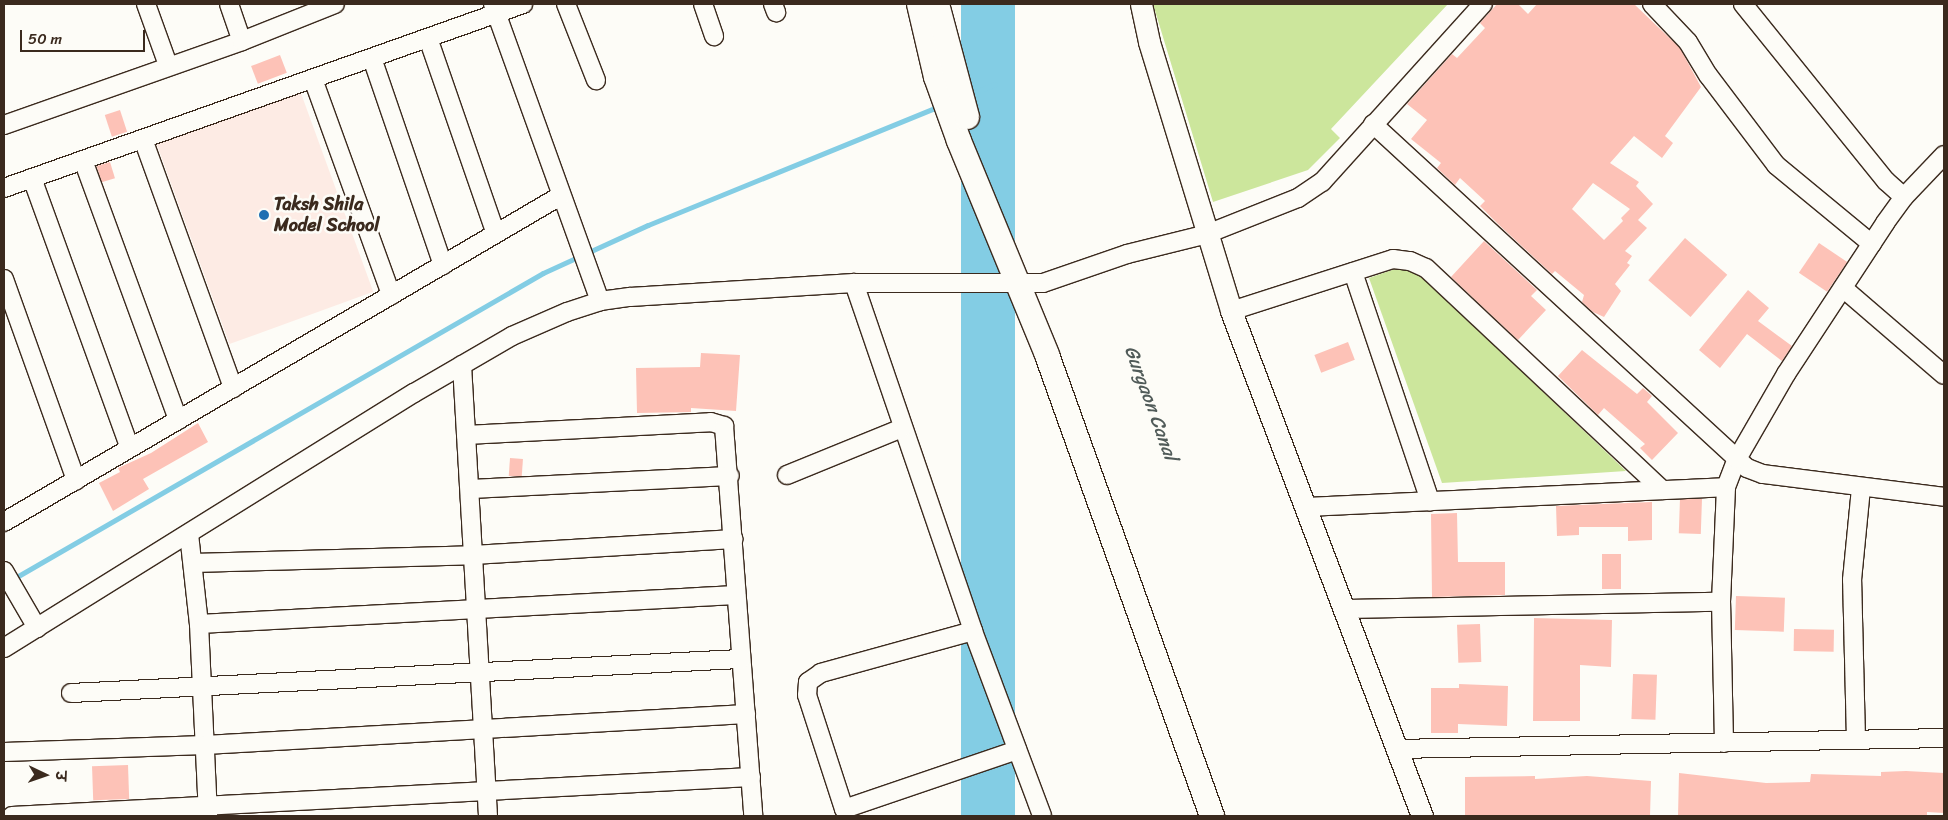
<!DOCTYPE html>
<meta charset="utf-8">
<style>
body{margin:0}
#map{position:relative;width:1948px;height:820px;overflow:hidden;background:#fdfcf7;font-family:Sriracha,"Playpen Sans Deva",sans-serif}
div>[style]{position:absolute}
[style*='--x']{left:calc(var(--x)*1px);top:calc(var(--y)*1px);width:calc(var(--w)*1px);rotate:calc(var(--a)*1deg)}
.built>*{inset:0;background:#fdebe4;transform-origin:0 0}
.green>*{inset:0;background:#cce69c}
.water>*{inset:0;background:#83cde4;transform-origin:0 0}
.stream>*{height:5px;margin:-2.5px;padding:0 2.5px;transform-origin:2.5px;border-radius:2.5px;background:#83cde4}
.building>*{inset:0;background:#fdc2b7;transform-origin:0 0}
.roads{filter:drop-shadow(1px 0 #3b2a1e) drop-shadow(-1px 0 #3b2a1e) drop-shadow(0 1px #3b2a1e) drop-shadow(0 -1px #3b2a1e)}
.minor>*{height:18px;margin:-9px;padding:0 9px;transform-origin:9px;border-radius:9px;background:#fdfcf7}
.tertiary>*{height:21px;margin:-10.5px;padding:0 10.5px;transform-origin:10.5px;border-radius:10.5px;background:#fdfcf7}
.secondary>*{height:24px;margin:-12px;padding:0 12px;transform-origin:12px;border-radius:12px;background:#fdfcf7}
.dots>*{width:14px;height:14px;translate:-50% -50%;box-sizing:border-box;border:2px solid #fdfcf7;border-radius:50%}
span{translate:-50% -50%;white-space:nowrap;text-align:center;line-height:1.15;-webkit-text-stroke:5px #fdfcf7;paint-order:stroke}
.poi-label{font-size:18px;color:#3b2a1e;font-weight:700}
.left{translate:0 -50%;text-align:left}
.water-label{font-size:19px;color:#515b59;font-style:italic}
.frame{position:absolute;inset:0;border:5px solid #3b2a1e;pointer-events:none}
.north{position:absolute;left:20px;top:750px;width:50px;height:50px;-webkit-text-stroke:4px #fdfcf7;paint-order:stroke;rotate:93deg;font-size:14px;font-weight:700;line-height:20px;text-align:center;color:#3b2a1e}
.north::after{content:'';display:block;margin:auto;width:18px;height:22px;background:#3b2a1e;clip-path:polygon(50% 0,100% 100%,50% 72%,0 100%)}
.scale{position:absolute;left:20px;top:30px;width:125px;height:22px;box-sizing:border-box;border:2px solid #3b2a1e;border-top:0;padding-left:6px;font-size:15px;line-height:18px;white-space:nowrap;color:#3b2a1e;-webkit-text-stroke:4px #fdfcf7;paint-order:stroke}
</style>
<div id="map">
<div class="built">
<div style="left:298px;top:85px;width:220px;height:153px;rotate:70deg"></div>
</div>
<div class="green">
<div style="clip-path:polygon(1153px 4px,1448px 4px,1331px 129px,1340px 138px,1308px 170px,1213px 202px)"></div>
<div style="clip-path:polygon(1409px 264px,1626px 471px,1442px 483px,1369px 278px)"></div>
</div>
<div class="water">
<div style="left:961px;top:4px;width:54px;height:863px"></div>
</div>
<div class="stream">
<div style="--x:968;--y:95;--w:29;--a:-22"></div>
<div style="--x:13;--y:579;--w:612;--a:-30"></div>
<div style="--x:543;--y:273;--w:115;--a:-24.6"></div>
<div style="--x:648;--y:225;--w:314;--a:-22.2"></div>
</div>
<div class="building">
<div style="clip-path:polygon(evenodd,1497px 4px,1518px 4px,1528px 14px,1537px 4px,1634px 4px,1680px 48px,1701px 87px,1665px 136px,1673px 143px,1662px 158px,1634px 136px,1610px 163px,1639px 182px,1636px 186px,1653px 204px,1638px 220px,1647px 228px,1625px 251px,1632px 256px,1627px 263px,1630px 265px,1615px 284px,1621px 291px,1604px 317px,1593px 312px,1582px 302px,1584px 295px,1555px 271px,1552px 274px,1499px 225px,1480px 206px,1485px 201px,1460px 178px,1455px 185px,1437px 168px,1441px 163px,1411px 139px,1427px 120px,1407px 104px,1452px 54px,1457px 58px,1485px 28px,1480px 23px,1497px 4px,1593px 183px,1630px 209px,1621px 218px,1623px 221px,1604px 240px,1572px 209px,1593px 183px)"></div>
<div style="left:280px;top:55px;width:19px;height:31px;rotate:69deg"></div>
<div style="left:120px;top:110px;width:23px;height:16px;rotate:72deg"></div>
<div style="left:110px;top:162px;width:17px;height:14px;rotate:73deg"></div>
<div style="left:1685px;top:238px;width:56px;height:56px;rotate:41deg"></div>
<div style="clip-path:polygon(1484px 241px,1537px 290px,1531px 296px,1546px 310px,1518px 340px,1451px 277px)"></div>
<div style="left:1819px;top:243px;width:34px;height:36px;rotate:34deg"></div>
<div style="clip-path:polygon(1748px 290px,1769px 308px,1758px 321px,1792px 346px,1782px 361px,1747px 334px,1720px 368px,1699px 350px)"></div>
<div style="left:1348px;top:342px;width:19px;height:36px;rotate:69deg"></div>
<div style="clip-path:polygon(1582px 350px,1637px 394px,1643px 388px,1652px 396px,1647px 402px,1678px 433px,1652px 460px,1640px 448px,1645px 444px,1604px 408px,1598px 415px,1558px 376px)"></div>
<div style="clip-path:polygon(701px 353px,740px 355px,736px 411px,691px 408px,691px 412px,637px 413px,636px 368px,700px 367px)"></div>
<div style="clip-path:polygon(198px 423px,208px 442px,143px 479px,149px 489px,113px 511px,99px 483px,120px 472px,118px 468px,151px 453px)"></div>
<div style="left:510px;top:458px;width:13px;height:18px;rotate:4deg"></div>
<div style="left:1702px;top:499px;width:35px;height:22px;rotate:92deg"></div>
<div style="clip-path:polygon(1652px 502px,1652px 540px,1628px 541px,1628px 527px,1579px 527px,1579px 535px,1557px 536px,1556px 506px)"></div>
<div style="clip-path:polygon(1457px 513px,1458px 562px,1505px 562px,1505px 595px,1432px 597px,1431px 514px)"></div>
<div style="left:1602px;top:554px;width:19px;height:35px"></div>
<div style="left:1736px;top:596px;width:49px;height:34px;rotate:2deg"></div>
<div style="clip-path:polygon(1534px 618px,1612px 620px,1611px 667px,1580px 665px,1580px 721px,1533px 721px)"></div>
<div style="left:1480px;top:624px;width:38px;height:23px;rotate:88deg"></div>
<div style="left:1794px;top:629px;width:40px;height:22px;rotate:1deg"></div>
<div style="left:1633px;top:674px;width:24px;height:45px;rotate:2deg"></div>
<div style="clip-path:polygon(1459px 684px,1508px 686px,1507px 726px,1458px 724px,1458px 733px,1431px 733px,1431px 688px,1459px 688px)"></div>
<div style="left:128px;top:765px;width:34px;height:36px;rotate:88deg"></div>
<div style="clip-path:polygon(1906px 771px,1944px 773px,1944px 813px,1927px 812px,1927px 816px,1678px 816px,1679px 773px,1766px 783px,1810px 782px,1811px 774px,1881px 776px,1881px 772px)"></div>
<div style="clip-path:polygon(1535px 776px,1535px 779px,1587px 776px,1651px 781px,1650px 816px,1465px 816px,1465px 777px)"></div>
</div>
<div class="roads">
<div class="minor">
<div style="--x:146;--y:4;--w:65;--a:70.2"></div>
<div style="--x:229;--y:4;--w:39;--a:71"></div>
<div style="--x:493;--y:4;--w:316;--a:70.2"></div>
<div style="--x:566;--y:4;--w:82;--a:68.5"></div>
<div style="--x:703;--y:4;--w:34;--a:71"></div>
<div style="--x:773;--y:4;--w:9;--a:69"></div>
<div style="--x:1652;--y:4;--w:52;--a:46.5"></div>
<div style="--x:1688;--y:42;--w:39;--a:59"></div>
<div style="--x:1708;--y:75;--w:113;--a:52.9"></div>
<div style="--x:1776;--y:165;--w:124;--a:39.5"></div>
<div style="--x:1743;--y:4;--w:228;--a:51.1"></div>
<div style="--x:1886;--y:181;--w:24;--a:42"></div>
<div style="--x:428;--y:38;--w:207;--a:70.9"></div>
<div style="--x:372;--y:58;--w:219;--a:71.1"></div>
<div style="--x:313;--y:79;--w:230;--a:70.1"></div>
<div style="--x:1373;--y:124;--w:508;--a:42.61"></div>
<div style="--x:1747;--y:468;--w:17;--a:21"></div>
<div style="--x:1763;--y:474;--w:182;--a:7.2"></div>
<div style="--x:4;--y:125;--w:252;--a:-19.4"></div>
<div style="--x:242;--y:41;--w:100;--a:-21.7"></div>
<div style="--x:143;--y:139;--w:265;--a:70.1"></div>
<div style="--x:83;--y:160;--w:277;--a:69.9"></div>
<div style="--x:32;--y:178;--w:287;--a:70.1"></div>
<div style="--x:4;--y:188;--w:551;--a:-19.52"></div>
<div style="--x:1353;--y:272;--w:242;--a:71.4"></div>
<div style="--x:4;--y:279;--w:214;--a:70.3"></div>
<div style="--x:854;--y:283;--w:368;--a:71.1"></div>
<div style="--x:973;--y:631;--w:197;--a:69.5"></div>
<div style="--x:1843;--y:288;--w:133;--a:40.7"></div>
<div style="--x:1231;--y:311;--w:170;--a:-17.8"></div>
<div style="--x:1393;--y:259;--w:17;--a:7"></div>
<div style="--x:1410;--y:261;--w:17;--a:24"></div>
<div style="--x:1426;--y:268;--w:324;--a:43.2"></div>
<div style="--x:462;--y:365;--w:452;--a:86.7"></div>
<div style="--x:466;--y:435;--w:245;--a:-3"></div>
<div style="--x:711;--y:422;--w:14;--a:17"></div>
<div style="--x:724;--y:426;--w:391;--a:85.7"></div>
<div style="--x:787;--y:475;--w:124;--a:-22.2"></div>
<div style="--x:470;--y:489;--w:260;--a:-2.9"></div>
<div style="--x:1305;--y:507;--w:421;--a:-2.7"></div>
<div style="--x:4;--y:522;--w:645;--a:-30.38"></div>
<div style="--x:189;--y:534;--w:91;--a:83.7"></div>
<div style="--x:199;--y:624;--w:192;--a:87.3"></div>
<div style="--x:193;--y:563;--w:280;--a:-1.6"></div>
<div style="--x:473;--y:555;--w:261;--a:-3.5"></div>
<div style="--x:4;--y:571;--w:66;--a:59.9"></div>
<div style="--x:1343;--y:609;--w:378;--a:-1.1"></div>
<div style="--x:199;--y:624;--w:538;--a:-3.09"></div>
<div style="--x:973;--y:631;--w:158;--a:164.6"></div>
<div style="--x:821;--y:673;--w:16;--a:145"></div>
<div style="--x:808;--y:682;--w:13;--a:94"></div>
<div style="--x:807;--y:695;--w:120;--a:72"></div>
<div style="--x:844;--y:809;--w:183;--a:-18.8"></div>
<div style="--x:4;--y:648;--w:483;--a:-31.9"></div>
<div style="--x:414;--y:393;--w:113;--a:-30.2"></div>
<div style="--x:512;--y:336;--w:60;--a:-23.6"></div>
<div style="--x:567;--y:312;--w:35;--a:-18"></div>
<div style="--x:600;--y:301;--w:30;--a:-8"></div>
<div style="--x:630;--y:297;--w:224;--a:-3.6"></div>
<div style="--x:854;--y:283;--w:189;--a:0"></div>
<div style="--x:1043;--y:283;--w:89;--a:-19"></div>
<div style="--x:1127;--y:254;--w:82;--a:-14"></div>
<div style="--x:1207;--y:234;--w:98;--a:-21.6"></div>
<div style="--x:1298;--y:198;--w:29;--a:-34"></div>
<div style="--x:1322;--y:182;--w:240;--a:-47.9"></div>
<div style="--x:71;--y:693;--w:671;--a:-2.91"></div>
<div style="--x:1856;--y:740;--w:160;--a:-91.4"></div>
<div style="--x:1852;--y:580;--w:92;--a:-84.4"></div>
<div style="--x:1724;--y:743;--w:141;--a:-91.2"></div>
<div style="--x:1721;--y:602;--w:115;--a:-87.5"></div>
<div style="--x:1726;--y:487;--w:30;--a:-69"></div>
<div style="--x:1737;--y:459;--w:98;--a:-60"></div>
<div style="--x:1786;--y:374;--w:181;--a:-56.7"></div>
<div style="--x:1885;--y:223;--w:32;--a:-54"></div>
<div style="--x:1904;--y:197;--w:58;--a:-46.4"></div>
<div style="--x:1396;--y:749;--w:548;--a:-1.15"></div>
<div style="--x:4;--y:752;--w:201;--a:-2"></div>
<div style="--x:205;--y:745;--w:542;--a:-3.28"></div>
<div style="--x:12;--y:816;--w:740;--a:-3.02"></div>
</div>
<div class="tertiary">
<div style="--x:1141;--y:4;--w:39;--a:78"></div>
<div style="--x:1149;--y:42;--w:281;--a:73"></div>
<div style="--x:1231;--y:311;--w:540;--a:69.28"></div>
</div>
<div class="secondary">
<div style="--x:919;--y:4;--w:75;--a:76.9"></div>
<div style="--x:936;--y:77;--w:68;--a:70.2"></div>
<div style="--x:959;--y:141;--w:231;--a:67.6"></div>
<div style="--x:1047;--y:355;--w:490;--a:70.3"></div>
<div style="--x:937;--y:4;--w:117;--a:75.1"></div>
</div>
</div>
<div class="dots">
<div style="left:264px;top:215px;background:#1f6fb2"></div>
</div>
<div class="poi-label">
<span class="left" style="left:274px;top:215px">Taksh Shila<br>Model School</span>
</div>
<div class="water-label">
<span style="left:1151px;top:403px;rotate:70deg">Gurgaon Canal</span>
</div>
<div class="frame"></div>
<div class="north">उ</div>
<div class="scale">50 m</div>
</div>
